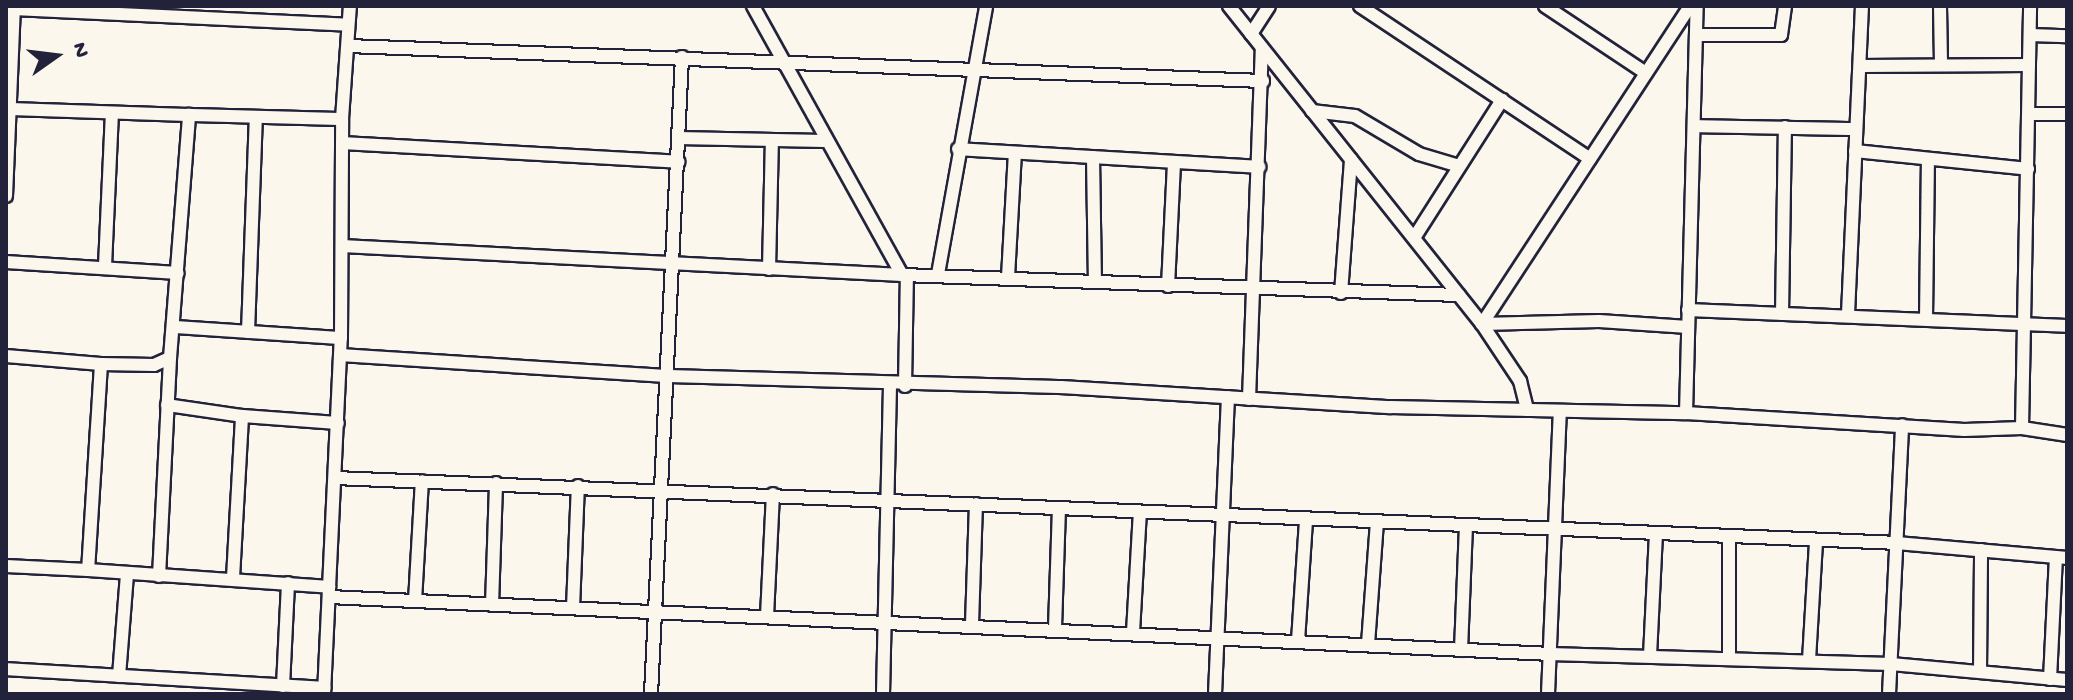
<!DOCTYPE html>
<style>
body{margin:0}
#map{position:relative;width:2073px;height:700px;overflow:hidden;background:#fbf7ec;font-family:"Gochi Hand",sans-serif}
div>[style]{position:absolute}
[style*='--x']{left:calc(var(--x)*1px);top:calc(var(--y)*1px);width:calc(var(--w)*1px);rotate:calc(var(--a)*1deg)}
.roads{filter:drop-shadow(2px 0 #22223b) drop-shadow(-2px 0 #22223b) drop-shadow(0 2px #22223b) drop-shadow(0 -2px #22223b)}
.minor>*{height:12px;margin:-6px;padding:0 6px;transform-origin:6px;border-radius:6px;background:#fbf7ec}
span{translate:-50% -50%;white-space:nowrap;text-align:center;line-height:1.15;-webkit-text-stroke:8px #fbf7ec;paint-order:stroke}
.frame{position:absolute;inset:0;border:8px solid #22223b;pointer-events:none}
.north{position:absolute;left:16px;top:16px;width:80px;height:80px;-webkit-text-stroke:6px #fbf7ec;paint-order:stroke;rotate:76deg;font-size:22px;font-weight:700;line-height:32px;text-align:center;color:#22223b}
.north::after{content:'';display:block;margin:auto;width:28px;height:36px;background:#22223b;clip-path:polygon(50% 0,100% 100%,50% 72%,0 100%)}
</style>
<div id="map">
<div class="roads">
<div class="minor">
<div style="--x:753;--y:6;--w:308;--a:61"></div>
<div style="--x:902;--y:275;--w:557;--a:2.06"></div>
<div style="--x:1229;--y:6;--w:406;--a:51.5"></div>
<div style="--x:1482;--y:324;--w:69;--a:56.3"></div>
<div style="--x:1520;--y:381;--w:30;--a:76"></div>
<div style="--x:1360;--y:6;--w:276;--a:33.6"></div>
<div style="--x:1545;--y:6;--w:121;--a:33.6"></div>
<div style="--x:1940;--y:6;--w:59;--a:89"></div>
<div style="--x:14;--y:9;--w:334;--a:2.7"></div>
<div style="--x:1251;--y:34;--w:33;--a:-57"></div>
<div style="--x:1696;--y:35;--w:85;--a:0"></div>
<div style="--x:1781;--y:35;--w:29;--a:-82"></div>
<div style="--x:2030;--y:35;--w:37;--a:2"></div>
<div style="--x:348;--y:46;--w:916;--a:2.19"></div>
<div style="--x:1861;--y:66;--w:168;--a:-0.3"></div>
<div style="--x:9;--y:109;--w:180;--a:1.9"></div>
<div style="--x:1312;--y:111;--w:43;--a:6.6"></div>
<div style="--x:1355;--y:116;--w:74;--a:30.7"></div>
<div style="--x:1419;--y:154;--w:42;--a:16.7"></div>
<div style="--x:2030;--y:114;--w:37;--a:0"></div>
<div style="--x:1694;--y:126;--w:162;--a:1.1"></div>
<div style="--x:678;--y:138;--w:146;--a:1.2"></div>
<div style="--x:342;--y:143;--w:337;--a:3.2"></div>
<div style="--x:958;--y:149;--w:302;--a:3.4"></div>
<div style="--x:1855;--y:151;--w:174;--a:5.9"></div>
<div style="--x:1093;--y:157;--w:125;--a:89.1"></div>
<div style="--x:6;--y:196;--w:190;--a:-87.6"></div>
<div style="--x:1414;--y:238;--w:164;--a:-57.5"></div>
<div style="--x:342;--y:246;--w:561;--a:2.96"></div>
<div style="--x:6;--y:262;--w:172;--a:3.7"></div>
<div style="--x:105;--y:266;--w:153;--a:-87.4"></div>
<div style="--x:769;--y:269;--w:129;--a:-88.7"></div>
<div style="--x:938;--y:274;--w:272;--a:-79.8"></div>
<div style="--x:1008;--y:277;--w:124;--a:-86.8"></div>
<div style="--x:1168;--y:286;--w:124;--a:-87.2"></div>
<div style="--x:1341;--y:293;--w:134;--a:-85.7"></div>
<div style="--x:1688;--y:310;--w:379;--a:2.4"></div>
<div style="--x:1782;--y:314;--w:187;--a:-89.1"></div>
<div style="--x:1848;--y:314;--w:308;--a:-87.4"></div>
<div style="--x:1926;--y:319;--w:158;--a:-89.3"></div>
<div style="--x:174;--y:327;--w:167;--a:3.8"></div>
<div style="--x:1688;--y:327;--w:89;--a:-176.1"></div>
<div style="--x:1599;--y:321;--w:117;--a:178.5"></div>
<div style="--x:1482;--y:324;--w:380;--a:-56.8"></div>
<div style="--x:248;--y:332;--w:215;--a:-87.9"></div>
<div style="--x:340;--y:355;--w:327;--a:3.7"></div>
<div style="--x:666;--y:376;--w:395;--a:1.6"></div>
<div style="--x:1061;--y:387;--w:330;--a:3.5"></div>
<div style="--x:1390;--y:407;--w:296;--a:1.2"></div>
<div style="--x:1686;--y:413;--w:279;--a:3.5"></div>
<div style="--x:1964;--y:430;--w:58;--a:-2"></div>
<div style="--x:2022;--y:428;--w:46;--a:8.8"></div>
<div style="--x:6;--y:356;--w:95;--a:4.8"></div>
<div style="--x:101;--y:364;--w:53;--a:1.1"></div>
<div style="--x:154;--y:365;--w:17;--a:-24"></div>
<div style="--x:170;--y:358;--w:244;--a:-85.5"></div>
<div style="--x:189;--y:115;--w:153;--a:1.5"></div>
<div style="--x:101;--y:364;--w:206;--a:93.6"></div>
<div style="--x:88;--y:570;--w:242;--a:4"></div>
<div style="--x:905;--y:386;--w:111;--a:-89"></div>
<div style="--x:1249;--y:399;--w:351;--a:-87.9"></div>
<div style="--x:167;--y:405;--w:76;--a:8.3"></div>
<div style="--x:1686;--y:413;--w:407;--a:-88.5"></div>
<div style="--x:2022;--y:428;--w:422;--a:-88.9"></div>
<div style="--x:335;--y:478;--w:1563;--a:2.38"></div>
<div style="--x:1897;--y:543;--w:171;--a:5"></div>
<div style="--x:6;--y:566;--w:82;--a:2.8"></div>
<div style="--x:159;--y:576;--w:218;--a:-87.1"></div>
<div style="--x:233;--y:578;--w:162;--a:-86.8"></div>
<div style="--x:242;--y:416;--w:96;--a:4.2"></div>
<div style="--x:329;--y:597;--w:1222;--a:2.67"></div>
<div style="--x:1550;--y:654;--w:341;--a:1.7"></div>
<div style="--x:1891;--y:664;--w:177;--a:5.2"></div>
<div style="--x:415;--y:601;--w:120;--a:-86.7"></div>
<div style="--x:492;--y:605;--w:122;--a:-88.1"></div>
<div style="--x:573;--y:608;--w:122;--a:-87.7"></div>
<div style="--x:767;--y:616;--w:122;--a:-87.2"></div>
<div style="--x:972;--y:624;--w:120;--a:-88.1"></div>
<div style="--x:1055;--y:628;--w:120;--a:-88.1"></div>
<div style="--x:1133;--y:632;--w:120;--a:-86.7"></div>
<div style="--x:1298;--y:641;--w:122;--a:-86.2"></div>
<div style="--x:1368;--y:644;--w:122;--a:-85.8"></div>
<div style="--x:1461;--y:650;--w:124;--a:-87.7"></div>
<div style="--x:1650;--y:656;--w:122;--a:-87.2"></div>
<div style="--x:1729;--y:657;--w:118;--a:-90"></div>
<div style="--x:1809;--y:660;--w:119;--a:-86.6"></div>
<div style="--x:6;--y:669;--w:319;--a:3.4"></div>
<div style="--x:1980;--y:672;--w:122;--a:-89.5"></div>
<div style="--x:119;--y:676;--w:101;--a:-85.5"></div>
<div style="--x:2050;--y:679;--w:122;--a:-87.2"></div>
<div style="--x:283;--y:686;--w:103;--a:-87.2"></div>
<div style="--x:324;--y:694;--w:356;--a:-87.3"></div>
<div style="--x:341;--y:338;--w:219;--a:-89.7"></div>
<div style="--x:342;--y:119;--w:113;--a:-86"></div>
<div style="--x:651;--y:694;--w:638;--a:-87.21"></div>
<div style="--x:883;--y:694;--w:308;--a:-88.7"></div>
<div style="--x:1215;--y:694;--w:297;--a:-87.5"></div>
<div style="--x:1548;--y:694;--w:283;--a:-87.6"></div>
<div style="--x:1889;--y:694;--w:269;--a:-87.2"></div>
</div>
</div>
<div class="frame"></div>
<div class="north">N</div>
</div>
